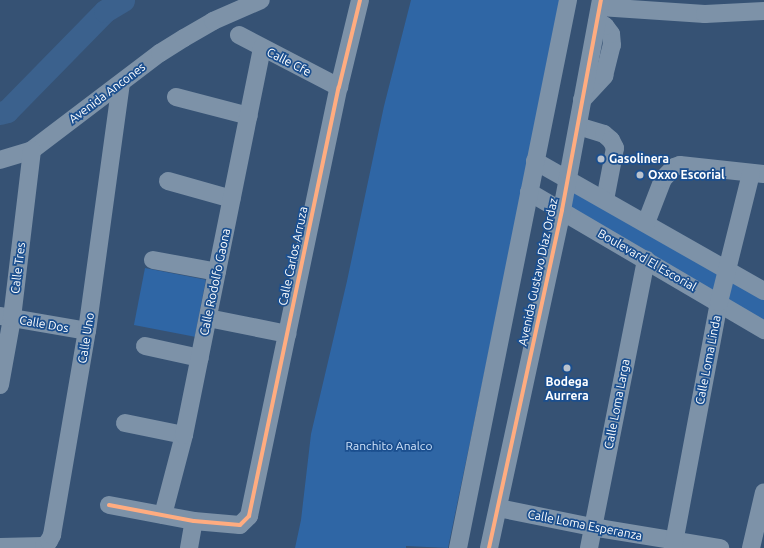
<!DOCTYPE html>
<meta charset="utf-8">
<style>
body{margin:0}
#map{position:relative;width:764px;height:548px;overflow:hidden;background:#365274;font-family:Ubuntu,sans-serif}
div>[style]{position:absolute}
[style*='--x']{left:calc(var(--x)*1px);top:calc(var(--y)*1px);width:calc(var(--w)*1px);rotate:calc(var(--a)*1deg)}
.green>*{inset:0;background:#2f66a5;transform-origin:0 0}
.river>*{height:23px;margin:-11.5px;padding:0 11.5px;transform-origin:11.5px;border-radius:11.5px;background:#3b618d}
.minor>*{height:18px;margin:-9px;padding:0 9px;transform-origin:9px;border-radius:9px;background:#7d92a8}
.cycleway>*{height:4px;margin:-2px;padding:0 2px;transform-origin:2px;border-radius:2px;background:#ffac80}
.dots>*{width:11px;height:11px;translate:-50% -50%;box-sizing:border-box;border:2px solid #1b4f8f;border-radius:50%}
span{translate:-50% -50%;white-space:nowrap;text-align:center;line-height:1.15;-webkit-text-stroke:3.5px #1b4f8f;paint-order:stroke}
.street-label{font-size:12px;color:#fff}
.poi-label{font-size:12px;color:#fff;font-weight:700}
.left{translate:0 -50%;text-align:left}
.park-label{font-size:12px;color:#cfe3fa}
</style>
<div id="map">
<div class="green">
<div style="clip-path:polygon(411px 0,562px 0,448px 548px,406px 546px,406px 548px,295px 548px,301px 520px,311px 434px,347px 281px,384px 106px)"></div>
<div style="clip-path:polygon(568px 181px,726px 272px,719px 300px,564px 209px)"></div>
<div style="left:145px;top:268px;width:62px;height:58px;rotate:11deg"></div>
<div style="clip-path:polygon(728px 271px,764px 291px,764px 329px,721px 302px)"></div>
</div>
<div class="river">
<div style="--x:0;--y:113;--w:7;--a:-16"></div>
<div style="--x:7;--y:111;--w:140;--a:-45.6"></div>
<div style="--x:105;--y:11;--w:21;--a:-31"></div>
</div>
<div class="minor">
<div style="--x:600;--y:7;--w:105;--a:3.8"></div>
<div style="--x:705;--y:14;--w:59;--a:-2.9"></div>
<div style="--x:239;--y:35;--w:113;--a:27.5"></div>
<div style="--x:176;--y:97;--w:75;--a:14.6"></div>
<div style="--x:582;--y:100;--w:33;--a:-47"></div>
<div style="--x:604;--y:76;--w:32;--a:-76"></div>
<div style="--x:612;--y:45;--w:11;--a:-95"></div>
<div style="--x:611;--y:34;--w:10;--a:-127"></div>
<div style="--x:605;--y:26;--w:9;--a:-148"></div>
<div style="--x:578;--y:126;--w:27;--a:17"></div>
<div style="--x:604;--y:134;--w:9;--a:41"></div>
<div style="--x:611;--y:140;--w:9;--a:63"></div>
<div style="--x:615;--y:148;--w:53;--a:100.9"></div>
<div style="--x:0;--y:160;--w:34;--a:-17"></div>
<div style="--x:32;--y:150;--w:161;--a:-37.2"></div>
<div style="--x:160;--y:53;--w:28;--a:-32"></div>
<div style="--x:184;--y:38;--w:34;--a:-30"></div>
<div style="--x:213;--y:21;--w:52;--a:-23.6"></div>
<div style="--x:535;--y:161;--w:263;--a:29.6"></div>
<div style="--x:168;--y:181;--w:66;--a:15.7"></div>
<div style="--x:529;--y:192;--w:273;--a:30.4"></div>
<div style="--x:646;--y:223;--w:47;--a:-68.9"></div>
<div style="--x:663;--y:179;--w:16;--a:-47"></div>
<div style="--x:674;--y:167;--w:6;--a:-18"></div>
<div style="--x:680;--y:165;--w:84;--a:6.1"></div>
<div style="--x:153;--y:260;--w:65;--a:10.6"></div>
<div style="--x:1;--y:316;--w:87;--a:9.9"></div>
<div style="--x:208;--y:318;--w:81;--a:11.4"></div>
<div style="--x:145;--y:346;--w:56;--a:12.3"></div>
<div style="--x:0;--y:385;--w:68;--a:-79.8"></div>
<div style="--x:12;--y:318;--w:169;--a:-83.2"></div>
<div style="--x:125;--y:423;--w:60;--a:11.5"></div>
<div style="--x:109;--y:505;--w:86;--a:10.7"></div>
<div style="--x:194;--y:521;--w:46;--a:5"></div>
<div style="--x:240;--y:525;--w:13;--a:-45"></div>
<div style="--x:249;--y:516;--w:438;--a:-78.2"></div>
<div style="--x:339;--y:87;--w:89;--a:-76.4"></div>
<div style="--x:498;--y:508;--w:96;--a:11.4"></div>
<div style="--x:592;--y:527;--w:130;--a:9.3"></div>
<div style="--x:163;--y:515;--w:83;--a:-75.3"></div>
<div style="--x:184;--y:435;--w:395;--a:-78.6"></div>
<div style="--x:0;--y:547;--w:44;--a:-1.3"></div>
<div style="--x:44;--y:546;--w:7;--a:-45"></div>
<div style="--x:49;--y:541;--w:7;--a:-63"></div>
<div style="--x:52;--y:535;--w:207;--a:-80.3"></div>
<div style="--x:87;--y:331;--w:250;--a:-82.2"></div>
<div style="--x:189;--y:548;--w:27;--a:-80"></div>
<div style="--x:458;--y:548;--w:559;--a:-78.65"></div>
<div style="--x:489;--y:548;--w:346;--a:-77.8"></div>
<div style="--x:562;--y:210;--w:214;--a:-79.5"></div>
<div style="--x:589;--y:548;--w:294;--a:-78.8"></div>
<div style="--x:673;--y:548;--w:250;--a:-79.4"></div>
<div style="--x:719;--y:302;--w:132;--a:-76"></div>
<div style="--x:751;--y:548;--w:57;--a:-76.9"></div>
</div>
<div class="cycleway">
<div style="--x:109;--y:505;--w:86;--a:10.7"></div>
<div style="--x:194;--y:521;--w:46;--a:5"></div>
<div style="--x:240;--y:525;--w:13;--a:-45"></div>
<div style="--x:249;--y:516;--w:438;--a:-78.2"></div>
<div style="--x:339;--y:87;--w:89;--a:-76.4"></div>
<div style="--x:489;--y:548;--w:346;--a:-77.8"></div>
<div style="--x:562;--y:210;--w:214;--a:-79.5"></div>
</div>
<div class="dots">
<div style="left:601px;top:159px;background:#b9c2ce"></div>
<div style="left:640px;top:175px;background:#b9c2ce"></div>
<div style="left:567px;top:368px;background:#b9c2ce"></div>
</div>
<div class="street-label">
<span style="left:289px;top:62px;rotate:27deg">Calle Cfe</span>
<span style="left:107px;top:93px;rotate:-37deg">Avenida Ancones</span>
<span style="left:293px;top:256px;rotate:-78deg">Calle Carlos Arruza</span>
<span style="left:647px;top:260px;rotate:30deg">Boulevard El Escorial</span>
<span style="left:18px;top:268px;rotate:-83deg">Calle Tres</span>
<span style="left:538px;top:272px;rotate:-78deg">Avenida Gustavo Díaz Ordaz</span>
<span style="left:215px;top:282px;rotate:-78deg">Calle Rodolfo Gaona</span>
<span style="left:44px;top:324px;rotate:10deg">Calle Dos</span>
<span style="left:86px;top:338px;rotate:-81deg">Calle Uno</span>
<span style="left:708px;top:360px;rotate:-79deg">Calle Loma Linda</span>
<span style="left:617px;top:404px;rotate:-79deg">Calle Loma Larga</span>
<span style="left:585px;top:525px;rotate:11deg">Calle Loma Esperanza</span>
</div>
<div class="poi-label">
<span class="left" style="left:609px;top:159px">Gasolinera</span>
<span class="left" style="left:648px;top:175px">Oxxo Escorial</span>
<span style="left:567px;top:389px">Bodega<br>Aurrera</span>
</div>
<div class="park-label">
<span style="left:389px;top:446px">Ranchito Analco</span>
</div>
</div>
